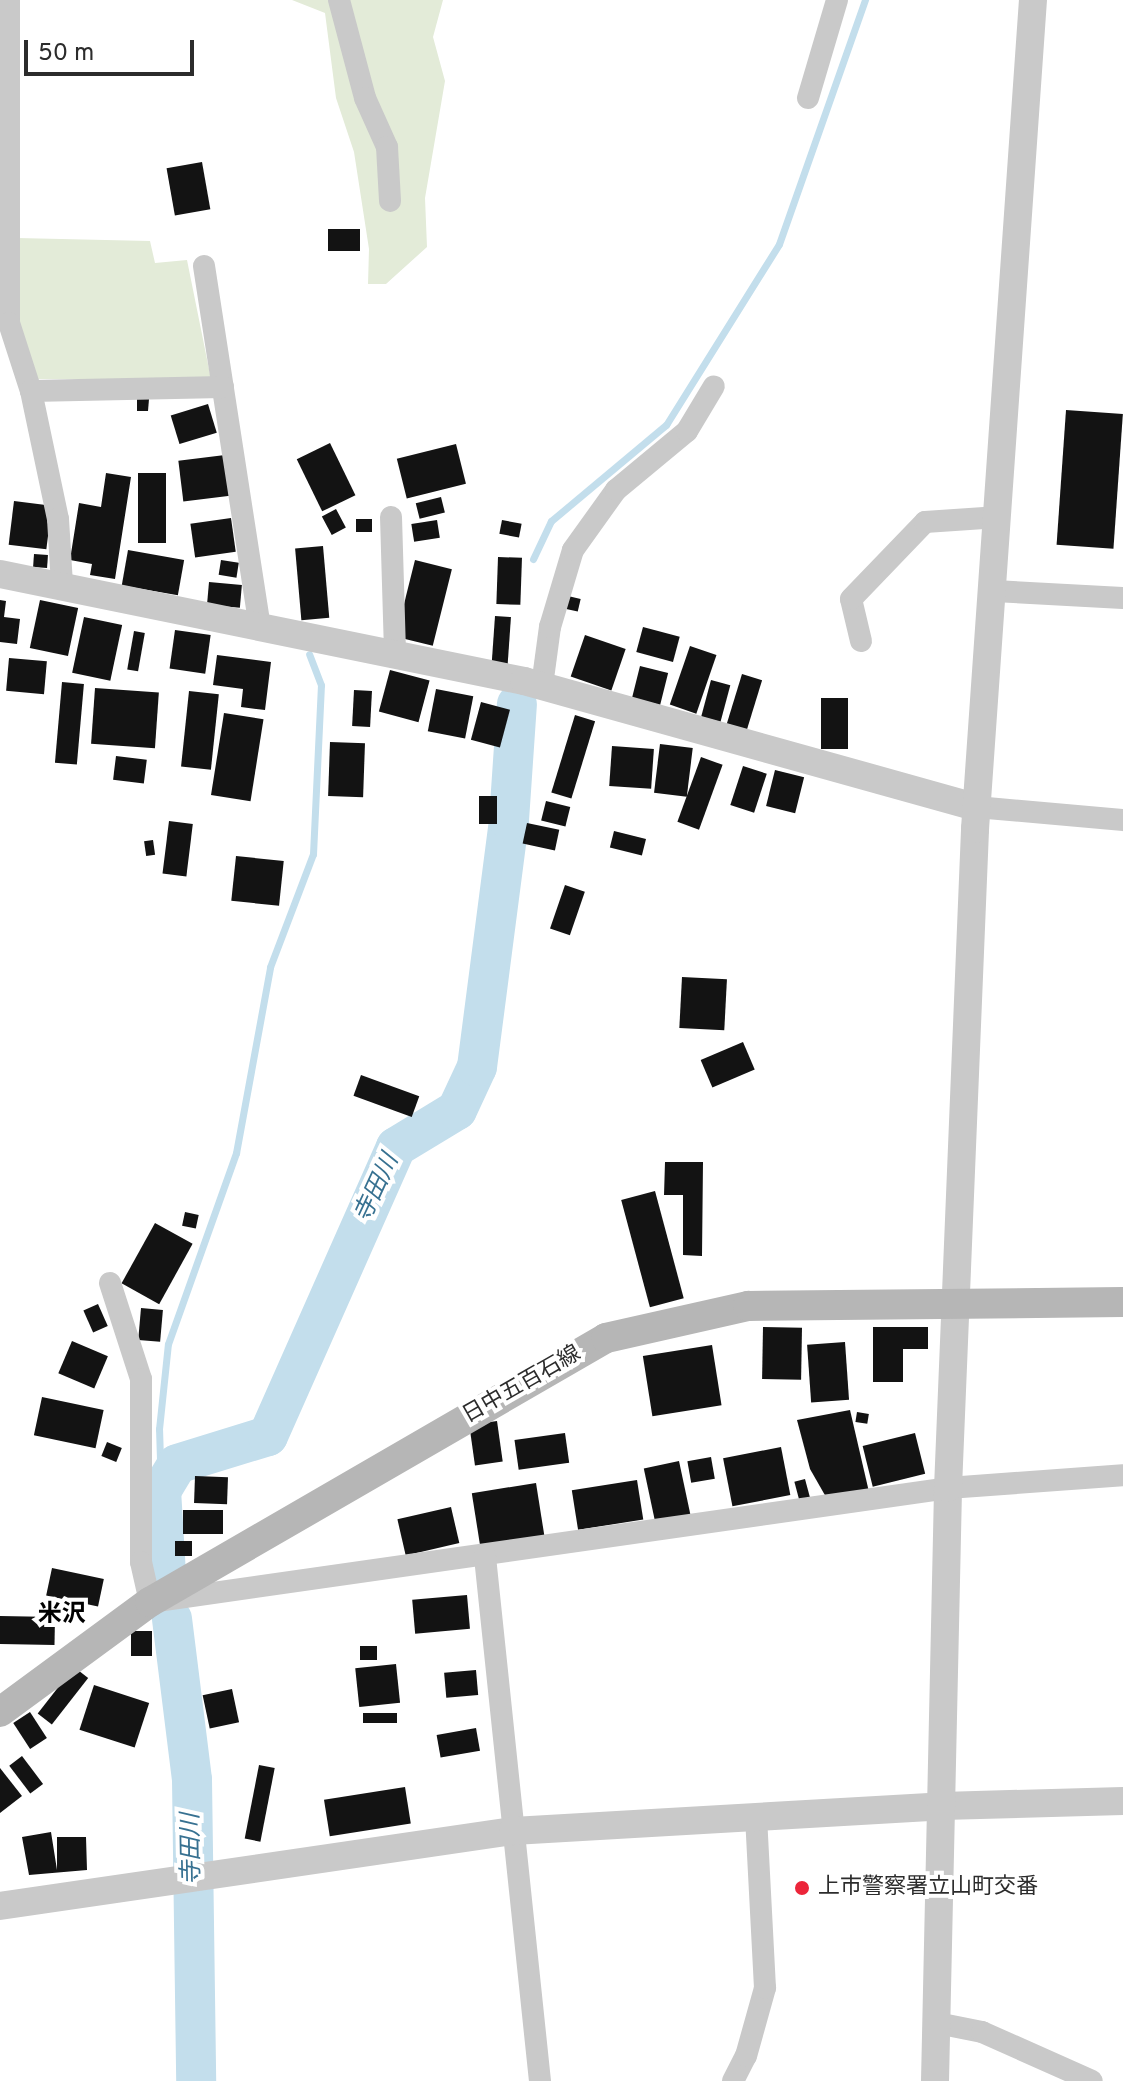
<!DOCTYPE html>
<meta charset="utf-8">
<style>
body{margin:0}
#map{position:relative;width:1123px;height:2081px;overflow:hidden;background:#fff;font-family:Overpass,"Noto Sans JP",sans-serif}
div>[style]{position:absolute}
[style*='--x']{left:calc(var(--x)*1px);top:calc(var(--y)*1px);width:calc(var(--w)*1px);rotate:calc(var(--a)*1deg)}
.green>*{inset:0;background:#e3ebd8}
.stream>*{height:7px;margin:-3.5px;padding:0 3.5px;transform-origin:3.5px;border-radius:3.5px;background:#c3deec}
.river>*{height:40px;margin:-20px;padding:0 20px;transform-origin:20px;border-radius:20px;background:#c3deec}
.building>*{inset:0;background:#131313;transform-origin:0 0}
.minor>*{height:22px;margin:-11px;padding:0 11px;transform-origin:11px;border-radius:11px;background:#c9c9c9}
.tertiary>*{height:28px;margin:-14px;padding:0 14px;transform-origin:14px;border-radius:14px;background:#c9c9c9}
.secondary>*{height:30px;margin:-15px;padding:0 15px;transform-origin:15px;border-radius:15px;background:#b6b6b6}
.dots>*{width:22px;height:22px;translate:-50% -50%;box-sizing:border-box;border:4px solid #fff;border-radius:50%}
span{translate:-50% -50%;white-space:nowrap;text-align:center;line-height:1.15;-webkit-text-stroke:8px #fff;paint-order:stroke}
.street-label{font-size:22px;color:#2c2c2c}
.poi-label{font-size:22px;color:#2c2c2c}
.left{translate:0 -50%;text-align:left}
.water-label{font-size:24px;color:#377191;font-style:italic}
.neighbourhood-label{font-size:24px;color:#000;font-weight:700}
.scale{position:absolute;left:24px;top:40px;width:170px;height:36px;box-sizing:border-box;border:4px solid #2c2c2c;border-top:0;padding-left:10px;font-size:24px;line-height:28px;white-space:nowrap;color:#2c2c2c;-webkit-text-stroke:6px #fff;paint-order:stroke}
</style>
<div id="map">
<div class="green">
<div style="clip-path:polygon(292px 0,443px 0,433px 37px,445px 81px,425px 198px,427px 247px,386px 284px,368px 284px,369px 249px,354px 152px,336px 98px,325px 13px)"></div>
<div style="clip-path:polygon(17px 238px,150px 241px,155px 263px,187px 260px,211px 379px,36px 379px,15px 324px)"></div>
</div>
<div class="stream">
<div style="--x:533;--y:559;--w:42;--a:-64.7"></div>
<div style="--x:551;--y:521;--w:150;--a:-39.9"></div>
<div style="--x:666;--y:425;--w:213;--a:-58"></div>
<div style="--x:779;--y:244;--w:259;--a:-70.6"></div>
<div style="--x:161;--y:1491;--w:62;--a:-91.8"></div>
<div style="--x:159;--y:1429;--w:85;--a:-84"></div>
<div style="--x:168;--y:1344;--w:203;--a:-70.4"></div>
<div style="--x:236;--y:1153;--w:189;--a:-79.6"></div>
<div style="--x:270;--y:967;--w:121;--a:-69.2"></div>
<div style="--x:313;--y:854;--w:169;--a:-87.3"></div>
<div style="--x:321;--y:685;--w:33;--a:-111"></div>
</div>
<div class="river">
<div style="--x:166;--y:1574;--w:83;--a:-93.4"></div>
<div style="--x:161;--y:1491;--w:31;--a:-59"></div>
<div style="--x:177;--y:1464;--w:95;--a:-17.1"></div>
<div style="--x:268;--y:1436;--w:316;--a:-66.1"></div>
<div style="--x:396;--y:1147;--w:71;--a:-31.2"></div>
<div style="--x:457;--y:1110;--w:47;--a:-65.1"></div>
<div style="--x:477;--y:1067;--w:249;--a:-82.6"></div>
<div style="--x:509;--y:820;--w:116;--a:-86.1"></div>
<div style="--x:172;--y:1619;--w:162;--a:82.9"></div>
<div style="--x:192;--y:1780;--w:301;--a:89.2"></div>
</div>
<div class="building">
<div style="left:202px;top:162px;width:48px;height:36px;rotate:80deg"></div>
<div style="left:328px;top:229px;width:32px;height:22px"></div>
<div style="clip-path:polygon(137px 398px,149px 399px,148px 411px,137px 411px)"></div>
<div style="left:208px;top:404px;width:30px;height:39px;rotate:73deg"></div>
<div style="left:1066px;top:410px;width:57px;height:135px;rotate:4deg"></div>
<div style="left:330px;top:443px;width:58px;height:37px;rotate:64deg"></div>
<div style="left:456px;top:444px;width:41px;height:61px;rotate:76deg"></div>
<div style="left:225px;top:455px;width:41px;height:47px;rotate:83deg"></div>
<div style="clip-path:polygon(106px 473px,131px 477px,115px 579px,90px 575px,92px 564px,70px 560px,79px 503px,101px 507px)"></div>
<div style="left:138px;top:473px;width:28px;height:70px"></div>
<div style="left:441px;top:497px;width:16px;height:26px;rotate:76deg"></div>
<div style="left:14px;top:501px;width:38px;height:44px;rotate:7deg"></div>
<div style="left:336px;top:509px;width:21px;height:16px;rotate:62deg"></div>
<div style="left:231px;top:518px;width:34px;height:41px;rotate:82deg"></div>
<div style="left:356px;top:519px;width:16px;height:13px"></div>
<div style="left:437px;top:520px;width:18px;height:26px;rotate:81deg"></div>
<div style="left:502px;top:520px;width:20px;height:14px;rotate:11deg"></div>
<div style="left:323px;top:546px;width:72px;height:28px;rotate:85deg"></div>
<div style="left:128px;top:550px;width:57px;height:36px;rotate:10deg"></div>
<div style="left:34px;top:554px;width:14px;height:13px;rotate:4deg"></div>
<div style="left:498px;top:557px;width:24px;height:47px;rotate:2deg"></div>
<div style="left:221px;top:560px;width:18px;height:15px;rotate:9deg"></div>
<div style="left:415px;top:560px;width:38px;height:79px;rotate:14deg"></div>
<div style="left:209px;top:582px;width:33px;height:23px;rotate:5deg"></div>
<div style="left:568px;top:596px;width:13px;height:13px;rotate:13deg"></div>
<div style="clip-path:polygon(0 600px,6px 601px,4px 617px,20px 619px,17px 644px,0 642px)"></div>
<div style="left:40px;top:600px;width:39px;height:49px;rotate:12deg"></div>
<div style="left:495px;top:616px;width:16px;height:51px;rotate:4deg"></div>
<div style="left:84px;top:617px;width:39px;height:57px;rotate:12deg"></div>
<div style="left:643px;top:627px;width:38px;height:26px;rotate:15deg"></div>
<div style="left:175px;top:630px;width:36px;height:39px;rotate:8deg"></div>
<div style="left:134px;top:631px;width:11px;height:39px;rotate:10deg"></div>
<div style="left:585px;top:635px;width:43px;height:44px;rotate:19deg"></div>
<div style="left:690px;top:646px;width:28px;height:62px;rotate:19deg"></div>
<div style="clip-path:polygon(217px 655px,271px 662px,265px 710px,241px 707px,243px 689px,213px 685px)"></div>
<div style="left:9px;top:658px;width:38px;height:33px;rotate:5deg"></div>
<div style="left:640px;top:666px;width:29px;height:33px;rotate:14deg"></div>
<div style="left:390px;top:670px;width:41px;height:43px;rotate:15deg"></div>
<div style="left:742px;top:674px;width:21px;height:52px;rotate:17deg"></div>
<div style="left:711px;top:680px;width:20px;height:38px;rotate:15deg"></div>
<div style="left:62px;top:682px;width:22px;height:81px;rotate:5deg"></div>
<div style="left:95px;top:688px;width:64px;height:56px;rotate:4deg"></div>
<div style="left:436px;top:689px;width:38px;height:43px;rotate:11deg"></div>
<div style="left:354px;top:690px;width:18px;height:36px;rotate:3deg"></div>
<div style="left:189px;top:691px;width:30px;height:76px;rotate:6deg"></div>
<div style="left:821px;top:698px;width:27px;height:51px"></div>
<div style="left:481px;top:702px;width:30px;height:39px;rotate:15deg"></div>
<div style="left:224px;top:713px;width:40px;height:83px;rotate:9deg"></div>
<div style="left:575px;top:715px;width:21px;height:81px;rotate:17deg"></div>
<div style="left:330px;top:742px;width:35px;height:54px;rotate:2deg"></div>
<div style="left:660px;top:744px;width:33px;height:49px;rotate:7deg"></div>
<div style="left:612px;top:746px;width:42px;height:40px;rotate:4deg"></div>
<div style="left:116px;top:756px;width:31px;height:24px;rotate:7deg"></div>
<div style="left:701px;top:757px;width:23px;height:69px;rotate:20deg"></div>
<div style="left:743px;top:766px;width:25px;height:41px;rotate:18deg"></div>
<div style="left:775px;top:770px;width:30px;height:37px;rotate:14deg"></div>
<div style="left:479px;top:796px;width:18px;height:28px"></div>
<div style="left:546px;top:801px;width:25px;height:20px;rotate:14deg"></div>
<div style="left:169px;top:821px;width:24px;height:53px;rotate:7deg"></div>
<div style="left:527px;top:823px;width:33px;height:21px;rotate:12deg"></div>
<div style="left:614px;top:831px;width:33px;height:17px;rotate:14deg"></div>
<div style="left:153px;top:840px;width:15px;height:9px;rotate:82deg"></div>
<div style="left:236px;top:856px;width:48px;height:45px;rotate:6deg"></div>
<div style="left:565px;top:885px;width:21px;height:46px;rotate:19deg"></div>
<div style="left:682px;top:977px;width:45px;height:51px;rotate:3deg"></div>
<div style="left:743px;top:1042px;width:30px;height:46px;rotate:67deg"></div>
<div style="left:361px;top:1075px;width:62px;height:22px;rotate:20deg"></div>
<div style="clip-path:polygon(665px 1162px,703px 1162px,702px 1256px,683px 1255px,683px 1195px,664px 1195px)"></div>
<div style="left:655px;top:1191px;width:111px;height:35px;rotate:75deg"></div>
<div style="left:185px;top:1212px;width:14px;height:14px;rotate:12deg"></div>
<div style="left:155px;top:1223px;width:43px;height:69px;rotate:29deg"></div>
<div style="left:98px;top:1304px;width:24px;height:16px;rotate:66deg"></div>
<div style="left:141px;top:1308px;width:22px;height:32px;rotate:5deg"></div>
<div style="left:763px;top:1327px;width:39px;height:52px;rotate:1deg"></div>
<div style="clip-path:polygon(873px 1327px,928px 1327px,928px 1349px,903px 1349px,903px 1382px,873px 1382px)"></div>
<div style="left:72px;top:1341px;width:39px;height:35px;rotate:23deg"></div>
<div style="left:845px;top:1342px;width:58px;height:38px;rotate:86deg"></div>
<div style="left:712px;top:1345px;width:61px;height:70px;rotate:81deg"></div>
<div style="left:42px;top:1397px;width:63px;height:39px;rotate:12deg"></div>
<div style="clip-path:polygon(850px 1410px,869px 1492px,826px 1497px,810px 1469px,797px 1420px)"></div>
<div style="left:857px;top:1412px;width:12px;height:10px;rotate:9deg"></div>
<div style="left:497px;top:1421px;width:41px;height:28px;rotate:82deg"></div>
<div style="left:565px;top:1433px;width:30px;height:51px;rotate:82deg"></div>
<div style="left:915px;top:1433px;width:42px;height:54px;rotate:76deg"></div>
<div style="left:107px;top:1442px;width:16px;height:15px;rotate:22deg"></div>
<div style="left:781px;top:1447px;width:49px;height:59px;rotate:79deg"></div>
<div style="left:711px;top:1457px;width:22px;height:24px;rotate:80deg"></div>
<div style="left:679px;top:1461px;width:55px;height:36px;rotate:78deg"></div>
<div style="left:195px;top:1476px;width:33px;height:27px;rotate:2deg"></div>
<div style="left:805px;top:1479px;width:20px;height:11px;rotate:75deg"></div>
<div style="left:637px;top:1480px;width:40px;height:66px;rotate:81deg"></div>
<div style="left:536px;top:1483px;width:54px;height:65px;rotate:81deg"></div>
<div style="left:451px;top:1507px;width:37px;height:55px;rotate:77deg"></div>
<div style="left:183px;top:1510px;width:40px;height:24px"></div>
<div style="left:175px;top:1541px;width:17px;height:15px"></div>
<div style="left:52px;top:1568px;width:53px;height:28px;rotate:12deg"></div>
<div style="left:467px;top:1595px;width:34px;height:55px;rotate:85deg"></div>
<div style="left:0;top:1616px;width:55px;height:28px;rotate:1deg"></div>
<div style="left:131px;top:1631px;width:21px;height:25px"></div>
<div style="left:360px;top:1646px;width:17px;height:14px"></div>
<div style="left:396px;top:1664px;width:39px;height:41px;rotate:84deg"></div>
<div style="left:74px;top:1667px;width:18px;height:59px;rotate:38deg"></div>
<div style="left:476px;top:1670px;width:25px;height:32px;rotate:85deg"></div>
<div style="left:94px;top:1685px;width:58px;height:47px;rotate:18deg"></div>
<div style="left:232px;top:1689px;width:34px;height:30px;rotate:78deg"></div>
<div style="left:30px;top:1712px;width:31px;height:20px;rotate:57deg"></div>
<div style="left:397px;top:1713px;width:10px;height:34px;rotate:90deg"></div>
<div style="left:476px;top:1728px;width:23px;height:40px;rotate:80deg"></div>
<div style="left:22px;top:1756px;width:35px;height:16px;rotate:53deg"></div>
<div style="left:259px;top:1765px;width:16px;height:75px;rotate:11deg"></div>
<div style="clip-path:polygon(0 1768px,22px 1796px,0 1813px)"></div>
<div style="left:405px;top:1787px;width:37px;height:82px;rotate:81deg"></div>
<div style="clip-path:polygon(51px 1832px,57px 1870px,57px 1837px,86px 1837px,87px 1870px,29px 1875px,22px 1837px)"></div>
</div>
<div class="minor">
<div style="--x:9;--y:0;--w:323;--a:90"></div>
<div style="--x:9;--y:323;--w:71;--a:72.1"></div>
<div style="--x:31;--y:391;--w:131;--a:78.1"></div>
<div style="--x:58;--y:519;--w:66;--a:86.5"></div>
<div style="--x:339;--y:0;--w:101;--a:75.1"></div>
<div style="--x:365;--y:98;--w:54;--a:65.8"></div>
<div style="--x:387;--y:147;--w:54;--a:86.8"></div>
<div style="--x:808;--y:98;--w:102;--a:-73.5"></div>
<div style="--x:204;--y:266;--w:361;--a:81.2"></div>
<div style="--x:31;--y:391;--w:192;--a:-1.2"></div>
<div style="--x:391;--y:517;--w:135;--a:88.3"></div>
<div style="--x:994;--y:591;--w:129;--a:3.1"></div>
<div style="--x:861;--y:641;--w:43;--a:-103.4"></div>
<div style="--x:851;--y:599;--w:107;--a:-46.1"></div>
<div style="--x:925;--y:522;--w:74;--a:-3.9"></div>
<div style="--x:542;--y:686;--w:60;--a:-82.3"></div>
<div style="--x:550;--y:627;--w:80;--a:-73.4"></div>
<div style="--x:573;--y:550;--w:74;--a:-54.4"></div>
<div style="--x:616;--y:490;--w:92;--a:-39.7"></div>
<div style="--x:687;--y:431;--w:52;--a:-59"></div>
<div style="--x:976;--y:807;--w:148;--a:5.1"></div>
<div style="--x:110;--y:1283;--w:101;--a:72.1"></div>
<div style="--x:141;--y:1379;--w:183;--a:90"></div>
<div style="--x:141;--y:1562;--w:41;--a:77.3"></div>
<div style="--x:150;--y:1602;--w:806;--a:-8.13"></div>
<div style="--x:948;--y:1488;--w:175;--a:-4.2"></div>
<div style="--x:485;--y:1557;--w:527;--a:84.01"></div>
<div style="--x:937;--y:2023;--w:46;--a:11.3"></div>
<div style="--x:982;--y:2032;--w:120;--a:24"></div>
<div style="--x:733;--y:2081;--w:28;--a:-63"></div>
<div style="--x:746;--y:2056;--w:71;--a:-74.4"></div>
<div style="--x:765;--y:1988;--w:171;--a:-93"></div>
</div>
<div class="tertiary">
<div style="--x:0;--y:574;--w:535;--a:11.54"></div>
<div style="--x:524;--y:681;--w:469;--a:15.6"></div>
<div style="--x:0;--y:1906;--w:518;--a:-8.32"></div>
<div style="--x:513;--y:1831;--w:430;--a:-3.3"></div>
<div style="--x:942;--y:1806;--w:181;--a:-1.6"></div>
<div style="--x:935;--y:2081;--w:593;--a:-88.74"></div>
<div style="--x:948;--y:1488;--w:660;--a:-87.65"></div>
<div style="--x:975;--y:829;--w:831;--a:-86"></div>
</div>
<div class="secondary">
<div style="--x:0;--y:1712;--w:186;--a:-36.3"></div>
<div style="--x:150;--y:1602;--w:527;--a:-30.07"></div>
<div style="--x:606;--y:1338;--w:146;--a:-12.7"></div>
<div style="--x:748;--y:1306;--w:375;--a:-0.6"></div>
</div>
<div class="dots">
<div style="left:802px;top:1888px;background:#ec253a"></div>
</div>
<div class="street-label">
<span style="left:522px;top:1385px;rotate:-30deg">日中五百石線</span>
</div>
<div class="poi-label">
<span class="left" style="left:818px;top:1888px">上市警察署立山町交番</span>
</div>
<div class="water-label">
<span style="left:378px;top:1189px;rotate:-65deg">寺田川</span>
<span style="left:193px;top:1849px;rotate:-91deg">寺田川</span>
</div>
<div class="neighbourhood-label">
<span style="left:62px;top:1616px">米沢</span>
</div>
<div class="scale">50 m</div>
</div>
